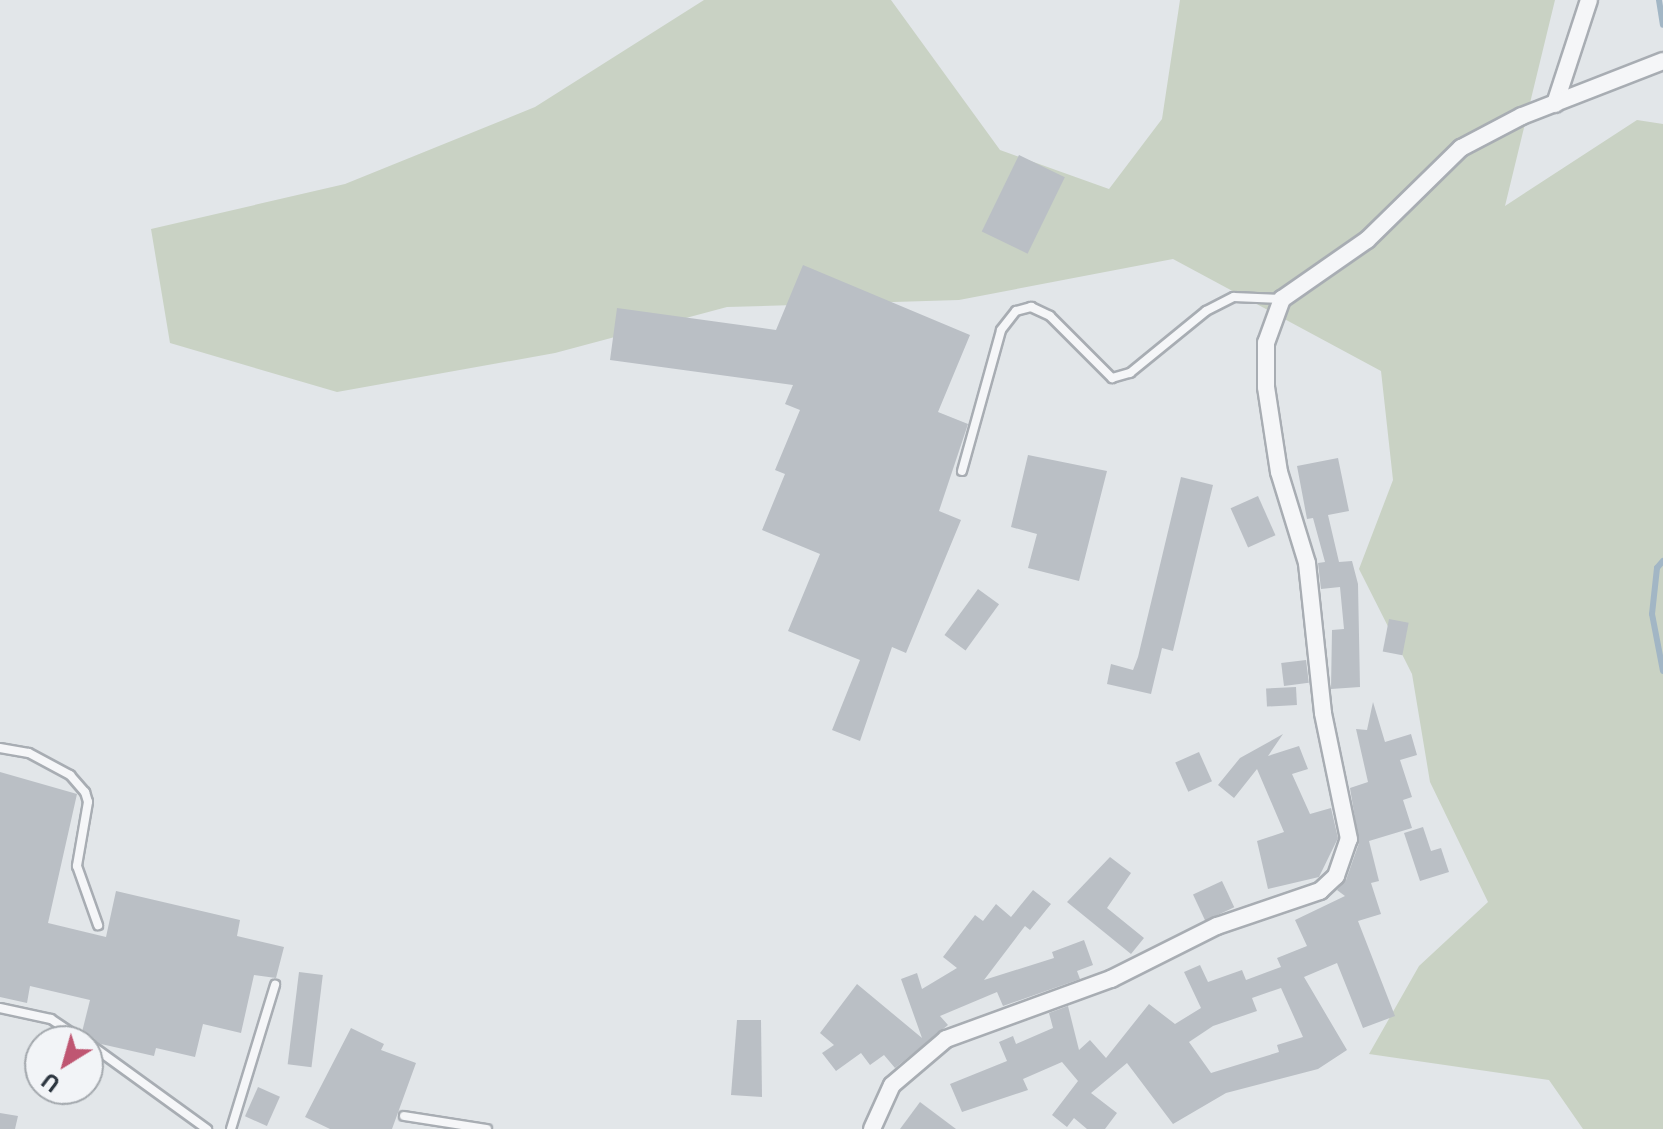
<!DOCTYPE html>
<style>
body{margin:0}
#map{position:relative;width:1663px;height:1129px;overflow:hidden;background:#e2e6e9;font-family:"Public Sans",sans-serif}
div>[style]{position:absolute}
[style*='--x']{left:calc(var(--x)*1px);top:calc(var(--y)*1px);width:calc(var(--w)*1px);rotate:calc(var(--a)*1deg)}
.green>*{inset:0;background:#c9d2c4}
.stream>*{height:6px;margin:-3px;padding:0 3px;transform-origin:3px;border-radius:3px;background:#a2b6c5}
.building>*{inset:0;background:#babfc5;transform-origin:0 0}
.roads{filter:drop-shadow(2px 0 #a8adb3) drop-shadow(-2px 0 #a8adb3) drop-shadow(0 2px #a8adb3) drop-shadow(0 -2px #a8adb3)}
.lane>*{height:8px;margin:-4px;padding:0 4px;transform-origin:4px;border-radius:4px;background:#f5f6f8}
.street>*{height:16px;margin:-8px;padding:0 8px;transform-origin:8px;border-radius:8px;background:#f5f6f8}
span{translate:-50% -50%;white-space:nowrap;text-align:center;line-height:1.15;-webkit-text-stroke:6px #f2f4f7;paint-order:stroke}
.north{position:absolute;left:24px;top:1025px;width:80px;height:80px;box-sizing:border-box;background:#f2f4f7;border:2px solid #a3a8ad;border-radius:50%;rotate:217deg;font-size:22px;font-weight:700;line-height:32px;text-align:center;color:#2c353f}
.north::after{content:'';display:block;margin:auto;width:28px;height:36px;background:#bf5672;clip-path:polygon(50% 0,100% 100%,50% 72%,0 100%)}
</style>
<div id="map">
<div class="green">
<div style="clip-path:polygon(704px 0,891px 0,1000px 150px,1109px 189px,1162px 119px,1180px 0,1555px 0,1505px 206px,1637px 120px,1663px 124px,1663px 1129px,1583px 1129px,1549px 1080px,1369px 1054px,1419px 966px,1488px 902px,1430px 782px,1412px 674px,1359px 569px,1393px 480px,1381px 371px,1173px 259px,959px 300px,727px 307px,555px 353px,337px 392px,170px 343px,151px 229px,345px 184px,535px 107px)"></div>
</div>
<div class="stream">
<div style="--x:1659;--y:0;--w:25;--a:81"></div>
<div style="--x:1663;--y:561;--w:9;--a:131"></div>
<div style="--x:1657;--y:568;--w:46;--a:96.2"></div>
<div style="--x:1652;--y:614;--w:58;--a:79.1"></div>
</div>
<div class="building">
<div style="left:1019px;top:155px;width:51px;height:85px;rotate:26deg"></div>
<div style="clip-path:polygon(803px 265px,970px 335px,938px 412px,968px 424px,939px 511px,961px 520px,906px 653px,892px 647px,860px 741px,832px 730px,860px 660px,788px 631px,820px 554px,762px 530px,785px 474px,775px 470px,800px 410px,785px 404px,793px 385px,610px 360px,617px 308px,776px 330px)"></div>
<div style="clip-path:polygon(1028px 455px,1107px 471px,1079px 581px,1028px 568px,1037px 534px,1011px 527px)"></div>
<div style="clip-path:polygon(1338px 458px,1349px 511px,1328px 515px,1339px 562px,1352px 561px,1358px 584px,1360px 687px,1331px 689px,1332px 630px,1344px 629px,1340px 587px,1321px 589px,1318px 563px,1325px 562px,1313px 518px,1307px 519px,1297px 466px)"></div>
<div style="clip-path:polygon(1181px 477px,1213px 485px,1173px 651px,1162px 648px,1151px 694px,1107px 684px,1111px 664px,1133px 670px,1138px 657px)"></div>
<div style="left:1258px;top:496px;width:43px;height:30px;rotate:66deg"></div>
<div style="left:978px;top:589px;width:26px;height:57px;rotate:36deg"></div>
<div style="left:1389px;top:619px;width:20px;height:33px;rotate:11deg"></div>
<div style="left:1306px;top:660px;width:23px;height:25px;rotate:83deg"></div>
<div style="left:1296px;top:687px;width:18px;height:30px;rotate:87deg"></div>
<div style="clip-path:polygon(evenodd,1373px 702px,1385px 742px,1411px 734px,1417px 755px,1400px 760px,1412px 797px,1403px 800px,1412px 828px,1369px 841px,1379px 881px,1371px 883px,1381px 914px,1358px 921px,1395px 1016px,1363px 1028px,1337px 963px,1304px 977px,1347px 1050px,1318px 1069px,1226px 1093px,1173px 1124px,1127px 1063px,1091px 1093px,1117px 1113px,1105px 1129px,1087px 1129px,1074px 1118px,1067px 1127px,1052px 1115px,1078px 1081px,1062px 1062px,1023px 1079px,1028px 1090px,962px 1112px,950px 1084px,1007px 1061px,999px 1042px,1013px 1036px,1016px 1044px,1053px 1028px,1049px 1013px,1068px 1006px,1079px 1050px,1090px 1040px,1106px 1058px,1149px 1004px,1175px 1024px,1201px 1008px,1184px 972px,1200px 965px,1208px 982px,1242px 970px,1246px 980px,1281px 967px,1277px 958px,1307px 946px,1295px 920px,1345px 896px,1337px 890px,1346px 880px,1359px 843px,1350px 788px,1368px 782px,1356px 729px,1367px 730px,1373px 702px,1281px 988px,1303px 1037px,1277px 1045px,1279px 1052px,1211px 1073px,1189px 1042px,1213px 1026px,1257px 1011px,1252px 998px,1281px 988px)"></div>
<div style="clip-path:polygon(1283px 734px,1268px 756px,1299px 746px,1308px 769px,1292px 774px,1310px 814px,1331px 808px,1338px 838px,1319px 877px,1268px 889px,1257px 841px,1284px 832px,1257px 769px,1234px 798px,1218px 785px,1240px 758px)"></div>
<div style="left:1199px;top:752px;width:32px;height:26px;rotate:66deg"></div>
<div style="clip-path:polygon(0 772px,77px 794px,48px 923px,106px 937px,116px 891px,240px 920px,237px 936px,284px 947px,276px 978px,254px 975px,241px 1033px,203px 1024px,195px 1057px,156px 1048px,154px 1056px,101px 1044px,82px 1032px,90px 1000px,30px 986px,27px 1003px,0 997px)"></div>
<div style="clip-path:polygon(1423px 827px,1431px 851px,1441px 848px,1449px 872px,1420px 881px,1404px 833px)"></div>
<div style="clip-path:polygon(1110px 857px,1131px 873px,1107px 908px,1144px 938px,1131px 954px,1067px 902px)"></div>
<div style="left:1222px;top:881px;width:29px;height:32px;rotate:65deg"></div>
<div style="clip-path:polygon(1033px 890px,1051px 904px,1030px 930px,1025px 926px,984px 980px,1054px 958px,1052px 952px,1084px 940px,1093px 965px,1077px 971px,1080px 979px,1003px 1006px,997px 992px,940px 1016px,948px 1025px,895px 1068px,884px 1055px,870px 1065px,861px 1053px,836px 1071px,822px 1053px,834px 1045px,820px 1033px,857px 984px,922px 1038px,901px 979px,917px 973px,922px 989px,957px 968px,943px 957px,975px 915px,983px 921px,996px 904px,1011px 917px)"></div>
<div style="left:299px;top:972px;width:24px;height:93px;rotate:7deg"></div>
<div style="clip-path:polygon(737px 1020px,761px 1020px,762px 1097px,731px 1095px)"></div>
<div style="clip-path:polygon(351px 1028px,384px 1044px,381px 1050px,416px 1063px,392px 1129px,330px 1129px,305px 1117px)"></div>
<div style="left:258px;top:1087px;width:24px;height:32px;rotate:24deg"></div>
<div style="clip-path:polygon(920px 1102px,956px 1129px,900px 1129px)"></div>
<div style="clip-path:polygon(0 1113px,18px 1116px,15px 1129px,0 1129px)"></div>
</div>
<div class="roads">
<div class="lane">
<div style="--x:962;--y:471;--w:146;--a:-74.5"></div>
<div style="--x:1001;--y:330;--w:24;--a:-52"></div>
<div style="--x:1016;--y:311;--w:16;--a:-15"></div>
<div style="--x:1031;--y:307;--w:21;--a:25"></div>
<div style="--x:1050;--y:316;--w:88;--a:45"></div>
<div style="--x:1112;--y:378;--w:19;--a:-16"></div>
<div style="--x:1130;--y:373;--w:98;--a:-39.2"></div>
<div style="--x:1206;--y:311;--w:31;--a:-27"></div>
<div style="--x:1234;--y:297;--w:47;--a:2.4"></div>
<div style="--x:0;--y:748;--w:29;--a:10"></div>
<div style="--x:29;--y:753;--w:47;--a:28.2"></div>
<div style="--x:70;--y:775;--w:23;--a:49"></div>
<div style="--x:85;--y:792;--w:10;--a:73"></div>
<div style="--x:88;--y:802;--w:65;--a:99.8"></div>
<div style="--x:77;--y:866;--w:63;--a:70.4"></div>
<div style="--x:0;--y:1008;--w:52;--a:12.2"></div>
<div style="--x:51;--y:1019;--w:40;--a:34"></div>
<div style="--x:88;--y:1043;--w:147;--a:35.9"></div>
<div style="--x:404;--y:1116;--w:84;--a:8.9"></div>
<div style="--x:231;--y:1129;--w:151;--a:-73"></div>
</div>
<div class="street">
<div style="--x:1555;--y:104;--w:109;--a:-71.9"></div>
<div style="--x:872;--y:1129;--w:48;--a:-65.6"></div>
<div style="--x:892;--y:1085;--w:71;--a:-40.4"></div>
<div style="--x:946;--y:1039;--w:176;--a:-20"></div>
<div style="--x:1111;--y:979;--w:119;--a:-26.6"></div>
<div style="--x:1217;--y:926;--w:109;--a:-18.8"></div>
<div style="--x:1320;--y:891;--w:22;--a:-43"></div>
<div style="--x:1336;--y:876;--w:39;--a:-71"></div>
<div style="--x:1349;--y:839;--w:129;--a:-101.7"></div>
<div style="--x:1323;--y:713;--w:151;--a:-96.1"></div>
<div style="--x:1307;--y:563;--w:95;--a:-107.1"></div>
<div style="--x:1279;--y:472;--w:86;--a:-98.7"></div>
<div style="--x:1266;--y:387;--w:44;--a:-90"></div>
<div style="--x:1266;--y:343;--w:47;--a:-70"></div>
<div style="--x:1282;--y:299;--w:103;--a:-34.8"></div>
<div style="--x:1367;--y:240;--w:132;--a:-44.4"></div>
<div style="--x:1461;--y:148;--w:69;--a:-27.7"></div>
<div style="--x:1522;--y:116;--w:151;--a:-21.3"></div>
</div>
</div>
<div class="north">U</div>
</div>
